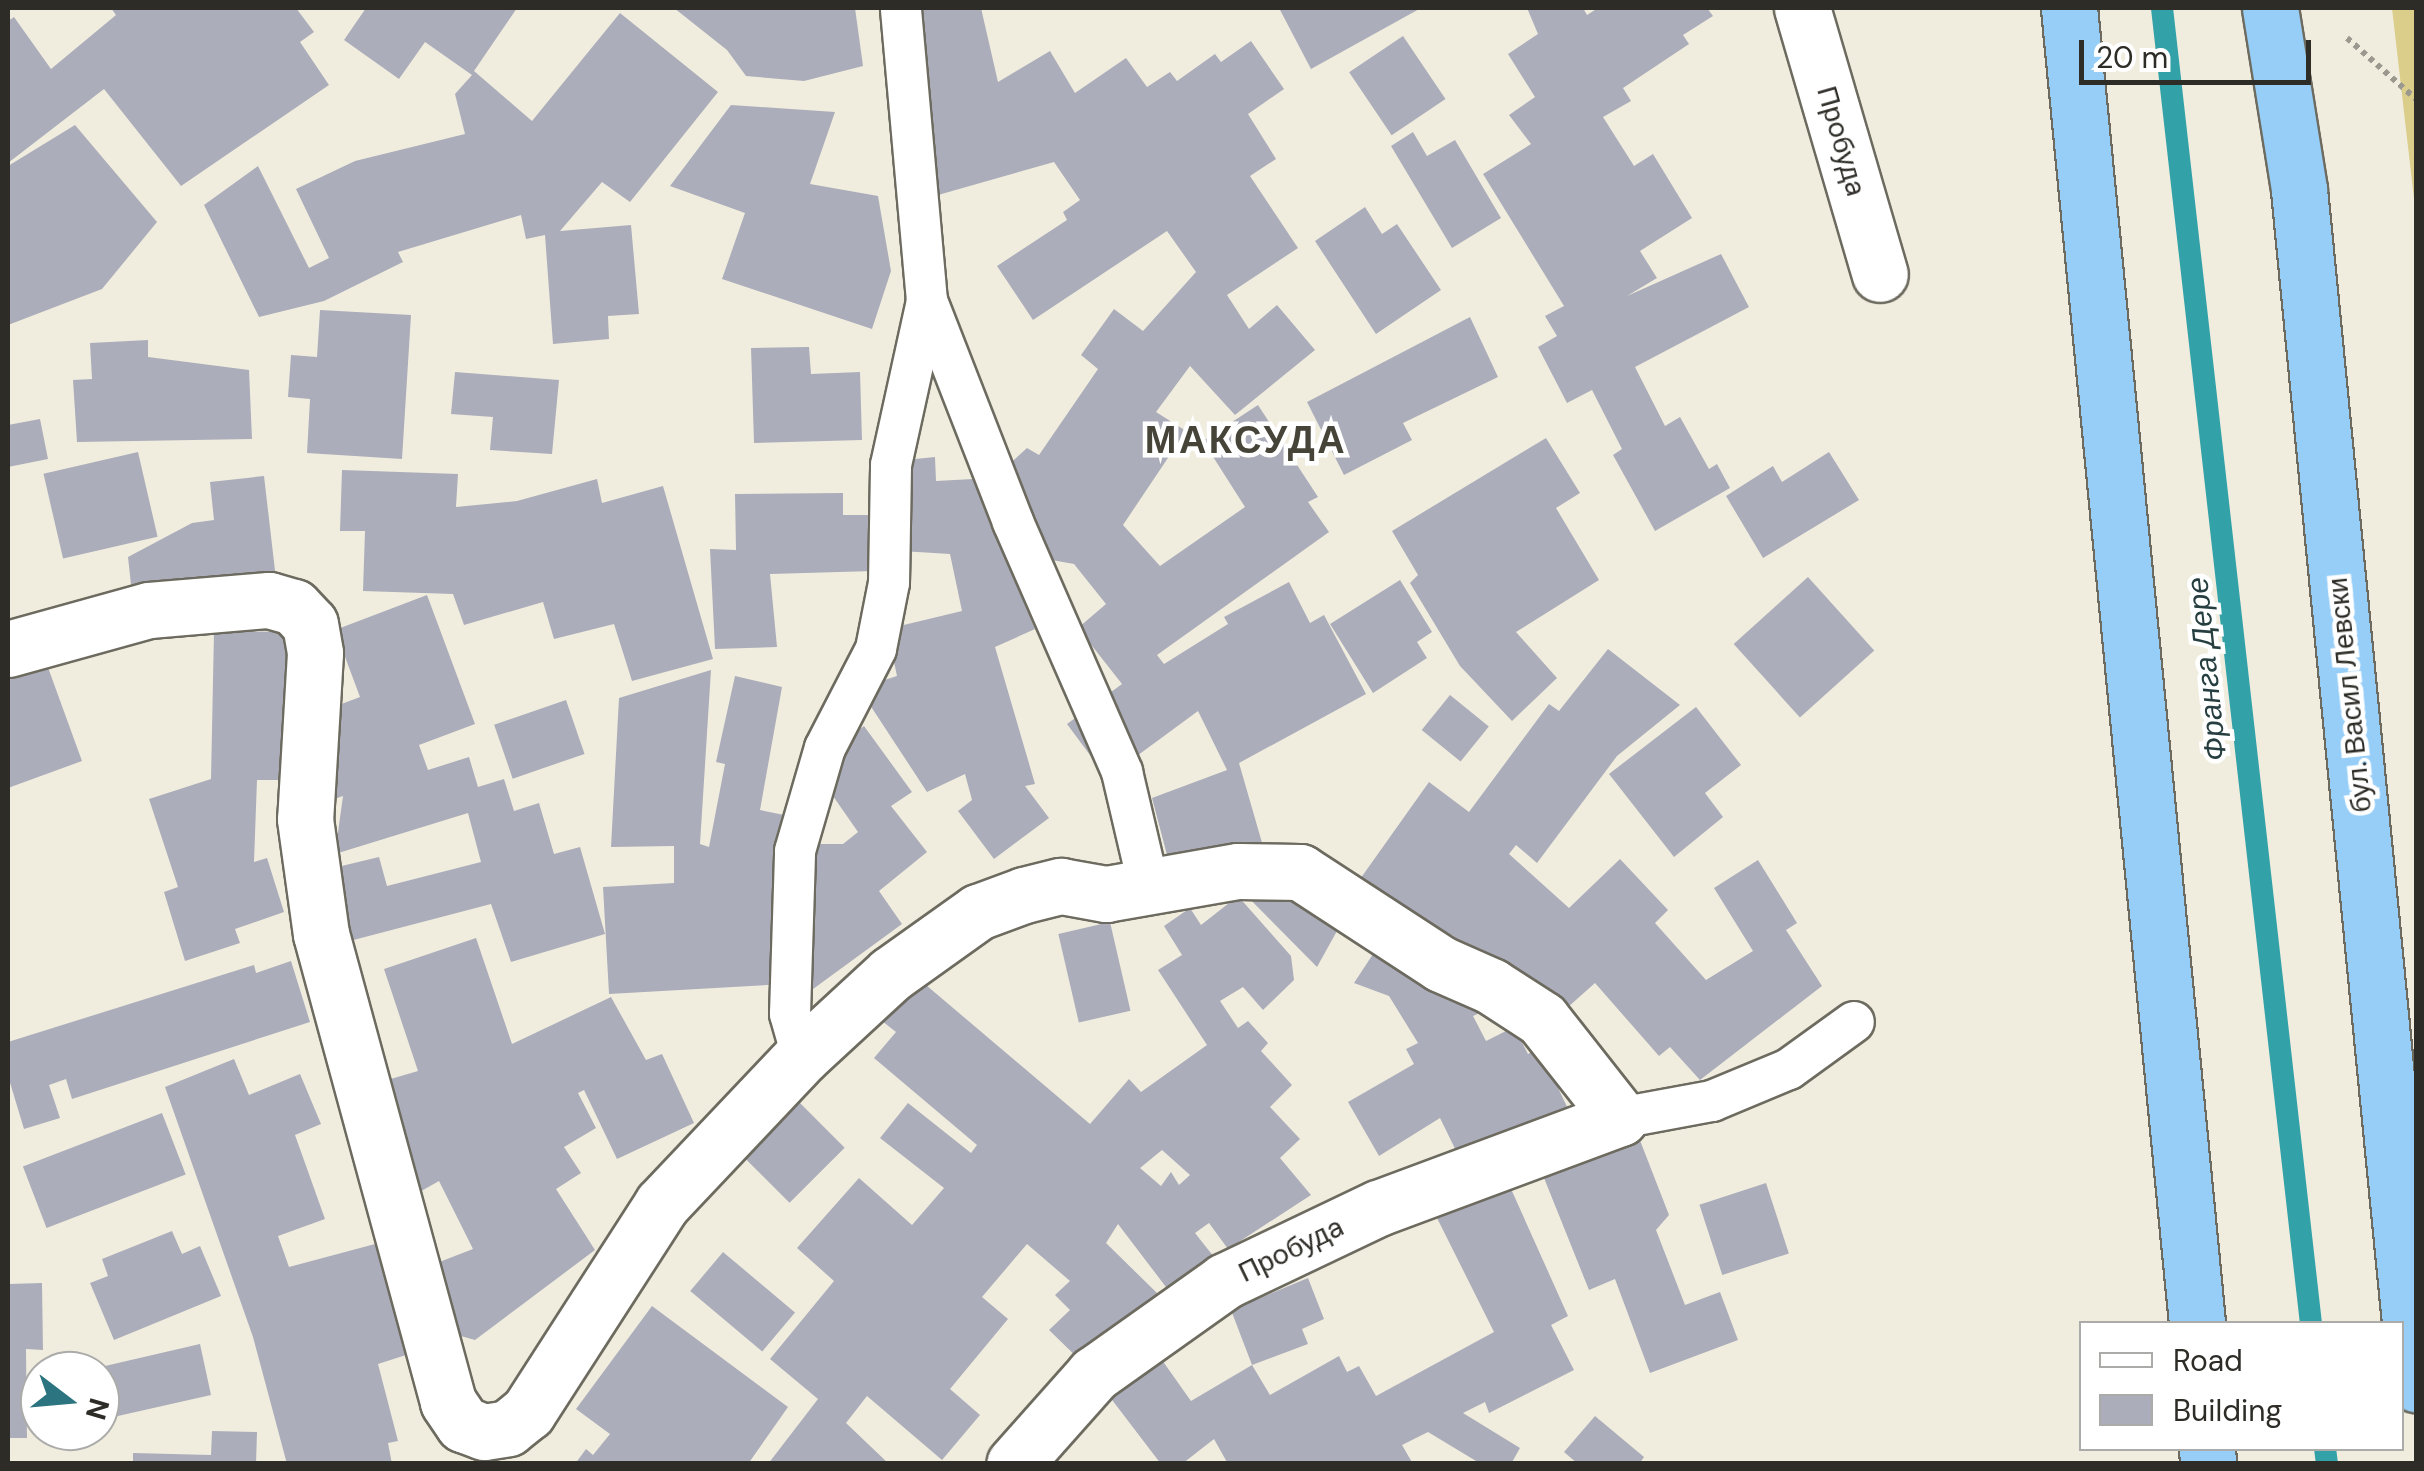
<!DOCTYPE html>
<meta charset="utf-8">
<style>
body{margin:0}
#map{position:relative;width:2424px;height:1471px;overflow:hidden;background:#f0eddf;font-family:"DM Sans",sans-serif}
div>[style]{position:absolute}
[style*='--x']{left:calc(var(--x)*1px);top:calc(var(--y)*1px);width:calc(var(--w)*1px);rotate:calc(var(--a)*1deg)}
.green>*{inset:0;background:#dbcd8a}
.stream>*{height:22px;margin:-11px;padding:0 11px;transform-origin:11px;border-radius:11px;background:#32a1a8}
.building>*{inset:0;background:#acadba;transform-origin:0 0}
.path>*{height:6px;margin-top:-3px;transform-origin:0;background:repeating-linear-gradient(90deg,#9b998f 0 5px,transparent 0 10px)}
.roads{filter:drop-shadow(2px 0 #6d6b5f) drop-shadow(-2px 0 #6d6b5f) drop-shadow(0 2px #6d6b5f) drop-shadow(0 -2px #6d6b5f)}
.service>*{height:40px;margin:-20px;padding:0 20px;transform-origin:20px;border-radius:20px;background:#fff}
.minor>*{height:55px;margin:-27.5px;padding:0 27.5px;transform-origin:27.5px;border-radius:27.5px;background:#fff}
.trunk>*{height:55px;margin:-27.5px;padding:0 27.5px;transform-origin:27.5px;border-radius:27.5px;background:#97cef8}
span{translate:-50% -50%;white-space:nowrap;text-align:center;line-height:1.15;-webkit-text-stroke:9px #fff;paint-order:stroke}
.street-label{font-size:28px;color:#2d2c27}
.water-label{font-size:30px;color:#263e40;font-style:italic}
.district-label{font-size:38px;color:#464439;font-weight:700;letter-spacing:2.5px}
.frame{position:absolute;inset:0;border:10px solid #2d2c27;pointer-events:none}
.legend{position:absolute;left:2079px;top:1321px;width:325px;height:130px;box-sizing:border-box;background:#fff;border:2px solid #ababa9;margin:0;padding:12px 18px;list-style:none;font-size:30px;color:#2d2c27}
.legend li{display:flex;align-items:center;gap:20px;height:50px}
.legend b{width:50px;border:2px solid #ababa9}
.north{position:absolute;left:20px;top:1351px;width:100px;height:100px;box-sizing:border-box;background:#fff;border:2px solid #ababa9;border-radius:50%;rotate:106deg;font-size:28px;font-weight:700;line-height:40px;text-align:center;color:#2d2c27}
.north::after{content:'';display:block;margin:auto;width:35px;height:45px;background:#2c747f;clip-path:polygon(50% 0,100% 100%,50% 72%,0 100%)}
.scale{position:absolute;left:2079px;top:40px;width:232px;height:45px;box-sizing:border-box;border:5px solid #2d2c27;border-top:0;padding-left:12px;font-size:30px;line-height:35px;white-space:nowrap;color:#2d2c27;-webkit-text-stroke:8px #fff;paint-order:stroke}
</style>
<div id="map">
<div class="green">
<div style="clip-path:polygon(2392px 8px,2416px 8px,2416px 216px)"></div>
</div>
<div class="stream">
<div style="--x:2162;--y:8;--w:1324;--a:83.54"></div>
<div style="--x:2325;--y:1448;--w:16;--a:83"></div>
</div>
<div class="building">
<div style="clip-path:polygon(111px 8px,296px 8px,314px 32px,300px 42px,329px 85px,181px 186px,104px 89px,8px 163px,8px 21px,14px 17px,51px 69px,116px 15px)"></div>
<div style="clip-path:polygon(366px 8px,517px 8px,474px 71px,532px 121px,620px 13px,718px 92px,630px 202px,602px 182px,560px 231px,631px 225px,639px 314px,608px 316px,609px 339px,553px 344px,545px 235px,526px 239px,521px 215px,398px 252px,403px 262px,324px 301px,259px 317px,204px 205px,258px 166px,309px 268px,329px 258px,296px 189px,355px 161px,465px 134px,455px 94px,472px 75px,425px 42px,399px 79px,344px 40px)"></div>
<div style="clip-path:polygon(674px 8px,855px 8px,863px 66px,804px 81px,746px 76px,727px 50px)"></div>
<div style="clip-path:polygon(908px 8px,981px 8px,998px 82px,1050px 51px,1075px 93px,1126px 58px,1147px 87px,1170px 72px,1177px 81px,1215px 54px,1221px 62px,1251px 41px,1284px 89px,1248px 114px,1276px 159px,1250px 176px,1298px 248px,1227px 295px,1249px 329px,1277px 305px,1315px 350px,1235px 415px,1190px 366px,1156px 412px,1186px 431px,1123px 525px,1160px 566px,1245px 507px,1203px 441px,1258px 405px,1318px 497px,1308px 502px,1329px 532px,1157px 655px,1164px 664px,1228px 624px,1224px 617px,1289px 582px,1310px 623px,1324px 615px,1366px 694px,1239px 763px,1267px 860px,1172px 874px,1152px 798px,1227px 770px,1198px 711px,1107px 778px,1067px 724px,1122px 684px,1078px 628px,1106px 604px,1074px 564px,1046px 559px,1003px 470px,1027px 448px,1039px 455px,1098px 369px,1081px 355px,1114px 309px,1143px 331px,1196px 272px,1167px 231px,1033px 320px,997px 266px,1067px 220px,1063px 212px,1080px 200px,1054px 162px,924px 199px)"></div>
<div style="clip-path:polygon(1279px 8px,1421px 8px,1311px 69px)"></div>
<div style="clip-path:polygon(1527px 8px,1583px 8px,1587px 15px,1598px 8px,1707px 8px,1713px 16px,1683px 35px,1689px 44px,1623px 88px,1631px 101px,1603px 117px,1634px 166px,1653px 154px,1692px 218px,1640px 251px,1657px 278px,1627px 296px,1721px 254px,1749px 307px,1635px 367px,1665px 426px,1680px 417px,1709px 469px,1717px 464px,1730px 488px,1655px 531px,1613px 455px,1622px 449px,1592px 390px,1567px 403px,1538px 347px,1557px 336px,1545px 316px,1564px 306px,1483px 174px,1531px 144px,1509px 115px,1535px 97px,1508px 54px,1538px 34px)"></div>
<div style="left:1403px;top:36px;width:76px;height:65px;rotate:56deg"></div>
<div style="clip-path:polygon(731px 105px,835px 112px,810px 184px,878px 196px,891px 271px,872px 329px,722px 279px,745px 213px,670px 186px)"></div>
<div style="clip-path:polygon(75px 125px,157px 222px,102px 289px,8px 325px,8px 166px)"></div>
<div style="clip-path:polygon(1413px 132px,1427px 156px,1455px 140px,1501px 218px,1452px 248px,1391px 146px)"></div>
<div style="clip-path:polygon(1365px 207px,1382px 234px,1397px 224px,1441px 290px,1376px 334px,1315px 241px)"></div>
<div style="clip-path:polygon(320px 310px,411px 315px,402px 459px,307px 453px,310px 399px,288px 397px,291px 355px,317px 357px)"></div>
<div style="clip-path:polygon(1470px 317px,1498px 377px,1403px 423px,1412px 440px,1344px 475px,1307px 402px)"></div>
<div style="clip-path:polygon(148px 340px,148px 357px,249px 370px,252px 439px,77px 442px,73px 380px,92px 379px,90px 343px)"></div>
<div style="clip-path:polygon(809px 347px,811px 374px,860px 372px,862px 440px,754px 443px,751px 348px)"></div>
<div style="clip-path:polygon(455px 372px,559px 380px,552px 454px,490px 450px,493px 417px,451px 414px)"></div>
<div style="clip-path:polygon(40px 419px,48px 459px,8px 467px,8px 425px)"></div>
<div style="clip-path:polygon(1546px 438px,1580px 493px,1556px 508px,1599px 580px,1516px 632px,1557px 678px,1512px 721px,1460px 666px,1410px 583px,1418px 575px,1392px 531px)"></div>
<div style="left:138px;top:452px;width:87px;height:97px;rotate:77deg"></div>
<div style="clip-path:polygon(1829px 452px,1859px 500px,1763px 558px,1726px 496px,1773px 466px,1782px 482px)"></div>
<div style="clip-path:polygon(935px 457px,936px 481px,973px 479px,1035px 629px,995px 647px,1035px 784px,1025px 786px,1049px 818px,994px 859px,958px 811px,972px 800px,965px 774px,927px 792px,868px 702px,872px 684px,897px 676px,887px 629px,962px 611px,950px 554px,901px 551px,895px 461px)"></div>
<div style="clip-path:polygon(342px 470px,458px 474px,456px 507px,517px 501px,597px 479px,602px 503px,663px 486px,713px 659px,632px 681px,614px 624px,554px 639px,543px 602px,464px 625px,453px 594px,363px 591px,365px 531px,340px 531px)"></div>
<div style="clip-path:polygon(264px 476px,276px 579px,132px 594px,128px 557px,192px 523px,214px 520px,210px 482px)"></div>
<div style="clip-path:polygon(843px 493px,843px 515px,874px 515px,874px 571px,770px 574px,777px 647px,715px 649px,710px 549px,736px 550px,735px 494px)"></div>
<div style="left:1808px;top:577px;width:99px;height:100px;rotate:48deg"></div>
<div style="clip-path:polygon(1400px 580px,1432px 632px,1417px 642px,1427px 658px,1373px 693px,1330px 624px)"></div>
<div style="clip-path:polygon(427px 595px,475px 724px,419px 745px,428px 770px,469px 757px,478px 787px,504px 779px,514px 811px,539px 803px,554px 854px,580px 847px,605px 934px,511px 962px,491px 904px,342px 943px,325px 870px,379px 857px,387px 886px,481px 862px,468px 813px,335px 854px,343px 796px,326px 802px,323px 711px,360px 697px,335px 630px)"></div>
<div style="clip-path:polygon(214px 631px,289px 632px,285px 780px,257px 780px,254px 862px,267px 858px,284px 912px,235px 929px,240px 943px,185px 961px,164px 892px,178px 887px,149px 799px,211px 779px)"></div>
<div style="clip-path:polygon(1608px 649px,1680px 705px,1617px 756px,1537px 863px,1516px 845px,1509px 854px,1569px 908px,1620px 859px,1668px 910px,1655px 923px,1706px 980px,1753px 951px,1714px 888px,1758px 860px,1797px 923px,1786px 930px,1822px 986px,1700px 1080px,1670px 1047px,1659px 1056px,1595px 983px,1558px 1016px,1452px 935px,1441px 952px,1353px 889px,1429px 782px,1469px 812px,1549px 704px,1559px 711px)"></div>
<div style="clip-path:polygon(46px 662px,82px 761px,8px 788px,8px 676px)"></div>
<div style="clip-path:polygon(711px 670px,700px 844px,709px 847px,725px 764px,716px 762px,735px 676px,782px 687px,760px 810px,789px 816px,785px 984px,609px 994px,603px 887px,674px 883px,674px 846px,611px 847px,619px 698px)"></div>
<div style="left:1450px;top:695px;width:50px;height:45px;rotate:39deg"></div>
<div style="left:566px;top:700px;width:57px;height:76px;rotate:71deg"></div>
<div style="clip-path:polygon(1696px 707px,1741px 765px,1705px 793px,1723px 817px,1674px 857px,1609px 774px)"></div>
<div style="clip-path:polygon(864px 726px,912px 792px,891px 806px,927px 852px,879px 891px,902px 924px,809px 992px,801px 844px,843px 844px,858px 832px,826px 786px,836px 746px)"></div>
<div style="clip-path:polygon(1234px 883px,1290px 887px,1337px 931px,1317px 967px)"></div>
<div style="clip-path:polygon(evenodd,1238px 896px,1291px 956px,1294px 980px,1263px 1010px,1243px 987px,1220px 1001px,1238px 1028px,1248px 1021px,1268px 1043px,1261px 1051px,1292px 1085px,1270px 1107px,1300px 1139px,1280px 1158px,1311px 1195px,1228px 1249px,1209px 1223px,1195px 1233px,1214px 1257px,1169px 1291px,1118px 1224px,1106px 1243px,1159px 1295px,1087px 1367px,1049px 1330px,1070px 1310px,1055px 1295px,1070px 1281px,1027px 1244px,982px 1297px,1008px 1319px,950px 1389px,980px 1415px,942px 1460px,867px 1396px,846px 1423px,889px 1464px,768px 1464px,818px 1399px,770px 1359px,834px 1281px,797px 1248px,859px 1178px,912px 1225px,944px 1188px,880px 1138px,908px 1103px,971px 1153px,977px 1145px,874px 1058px,896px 1032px,877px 1017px,913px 974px,1090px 1124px,1129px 1079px,1141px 1092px,1207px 1045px,1158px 970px,1182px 955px,1164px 926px,1190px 908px,1201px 925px,1238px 896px,1162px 1150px,1190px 1175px,1179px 1185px,1171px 1172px,1161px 1186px,1140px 1168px,1162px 1150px)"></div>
<div style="left:1110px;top:922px;width:91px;height:53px;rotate:77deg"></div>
<div style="clip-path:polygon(476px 938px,512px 1044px,611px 997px,646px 1060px,662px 1054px,694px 1123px,617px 1159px,584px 1090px,578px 1093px,596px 1128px,564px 1147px,581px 1173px,556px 1189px,595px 1250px,475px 1340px,450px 1333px,429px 1266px,473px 1249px,439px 1181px,416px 1194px,377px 1083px,418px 1071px,384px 969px)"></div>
<div style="clip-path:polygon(1377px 948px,1491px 1008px,1473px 1016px,1486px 1041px,1514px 1027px,1528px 1054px,1539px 1048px,1570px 1113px,1463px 1165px,1440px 1118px,1379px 1156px,1348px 1102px,1414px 1064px,1406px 1049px,1418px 1043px,1389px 996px,1354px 983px)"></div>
<div style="clip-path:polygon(291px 961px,310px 1022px,72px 1099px,66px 1079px,49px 1085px,60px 1118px,24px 1129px,8px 1076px,8px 1042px,254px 965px,256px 973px)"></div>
<div style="clip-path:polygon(234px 1059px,249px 1095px,300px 1074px,321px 1124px,295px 1135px,325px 1219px,278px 1236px,289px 1267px,375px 1244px,406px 1355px,378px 1364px,398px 1441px,388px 1443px,392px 1464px,287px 1464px,253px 1337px,165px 1087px)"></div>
<div style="left:786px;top:1089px;width:83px;height:78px;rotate:45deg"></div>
<div style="left:162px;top:1113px;width:66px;height:149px;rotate:69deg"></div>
<div style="clip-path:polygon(1634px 1125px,1669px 1215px,1656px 1230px,1685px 1305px,1720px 1292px,1738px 1340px,1650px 1373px,1615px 1279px,1589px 1290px,1538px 1163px)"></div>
<div style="clip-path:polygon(1507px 1180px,1568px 1316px,1551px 1325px,1574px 1370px,1489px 1413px,1485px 1402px,1463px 1413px,1520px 1448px,1511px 1464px,1481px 1464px,1428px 1432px,1402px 1445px,1413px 1464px,1228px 1464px,1214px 1439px,1182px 1464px,1161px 1464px,1106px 1392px,1157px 1353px,1191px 1401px,1252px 1365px,1270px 1395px,1339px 1356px,1347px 1372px,1359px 1366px,1376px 1396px,1494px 1332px,1434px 1212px)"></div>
<div style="left:1766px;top:1183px;width:74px;height:70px;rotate:72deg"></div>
<div style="clip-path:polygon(172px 1231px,182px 1254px,200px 1246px,221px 1296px,114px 1340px,90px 1283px,108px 1276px,102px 1259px)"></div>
<div style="left:723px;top:1252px;width:94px;height:51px;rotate:40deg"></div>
<div style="clip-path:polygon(1308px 1278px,1324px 1319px,1302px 1329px,1308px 1344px,1252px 1365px,1231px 1310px)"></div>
<div style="clip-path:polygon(42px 1283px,43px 1350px,26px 1349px,27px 1438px,8px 1438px,8px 1284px)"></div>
<div style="clip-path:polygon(652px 1306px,788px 1407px,748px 1464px,575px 1464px,586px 1449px,593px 1455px,610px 1434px,576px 1409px)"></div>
<div style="clip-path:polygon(200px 1344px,211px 1395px,109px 1418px,100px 1371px,92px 1369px)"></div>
<div style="clip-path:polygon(1595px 1416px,1644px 1457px,1639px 1464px,1578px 1464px,1564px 1452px)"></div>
<div style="clip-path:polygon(212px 1431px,257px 1432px,256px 1464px,133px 1464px,133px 1453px,211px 1455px)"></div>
</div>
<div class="path">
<div style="--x:2347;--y:38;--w:92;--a:41.5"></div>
</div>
<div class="roads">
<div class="service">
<div style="--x:927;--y:301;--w:237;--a:68.7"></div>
<div style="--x:1013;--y:522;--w:273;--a:66.4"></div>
<div style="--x:1122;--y:772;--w:118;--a:76.8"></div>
<div style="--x:802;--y:1056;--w:44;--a:-105.9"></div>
<div style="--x:790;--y:1014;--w:163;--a:-88.2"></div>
<div style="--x:795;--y:851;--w:107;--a:-73.8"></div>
<div style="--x:825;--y:748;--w:111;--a:-62.7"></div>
<div style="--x:876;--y:649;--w:67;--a:-78.9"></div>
<div style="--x:889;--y:583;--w:118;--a:-89"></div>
<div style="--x:891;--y:465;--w:168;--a:-77.6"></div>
<div style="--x:927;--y:301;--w:294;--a:-95.1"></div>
<div style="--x:1620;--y:1118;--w:94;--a:-10.5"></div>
<div style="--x:1712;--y:1101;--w:83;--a:-22.6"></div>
<div style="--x:1789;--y:1069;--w:80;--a:-35.9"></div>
</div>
<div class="minor">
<div style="--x:1802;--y:8;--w:277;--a:73.7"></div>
<div style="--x:8;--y:649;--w:146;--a:-15.5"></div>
<div style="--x:149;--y:610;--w:120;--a:-4.8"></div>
<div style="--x:269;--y:600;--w:26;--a:16"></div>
<div style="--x:294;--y:607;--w:23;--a:47"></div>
<div style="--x:310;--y:624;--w:29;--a:80"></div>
<div style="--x:315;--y:653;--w:166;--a:93.4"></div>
<div style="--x:305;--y:819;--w:116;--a:82.1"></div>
<div style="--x:321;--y:934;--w:485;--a:74.8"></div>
<div style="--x:448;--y:1402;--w:27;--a:56"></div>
<div style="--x:463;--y:1424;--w:22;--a:21"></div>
<div style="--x:484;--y:1432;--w:24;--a:-9"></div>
<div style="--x:508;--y:1428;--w:26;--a:-39"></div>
<div style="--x:528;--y:1412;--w:247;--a:-57.2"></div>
<div style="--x:662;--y:1204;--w:204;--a:-46.6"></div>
<div style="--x:802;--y:1056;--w:121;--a:-42.7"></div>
<div style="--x:891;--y:974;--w:107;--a:-35.5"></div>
<div style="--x:978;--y:912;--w:49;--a:-20.3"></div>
<div style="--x:1024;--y:895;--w:38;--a:-14"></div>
<div style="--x:1061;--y:886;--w:46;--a:10.1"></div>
<div style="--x:1106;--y:894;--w:134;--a:-9.9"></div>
<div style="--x:1238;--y:871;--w:62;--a:0.9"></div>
<div style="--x:1300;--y:872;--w:168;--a:33.1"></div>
<div style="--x:1441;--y:964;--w:55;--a:23.7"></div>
<div style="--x:1491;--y:986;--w:61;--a:32.9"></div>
<div style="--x:1542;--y:1019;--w:126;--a:51.8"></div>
<div style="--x:1620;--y:1118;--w:258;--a:159.6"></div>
<div style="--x:1378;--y:1208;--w:170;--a:154.5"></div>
<div style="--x:1225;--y:1281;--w:161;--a:144.6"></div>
<div style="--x:1094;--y:1374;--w:120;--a:131.6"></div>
</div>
<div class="trunk">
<div style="--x:2069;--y:8;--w:1322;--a:84.44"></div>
<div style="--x:2270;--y:8;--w:184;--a:80.9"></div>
<div style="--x:2299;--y:190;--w:1200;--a:84.4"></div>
<div style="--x:2207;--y:1448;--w:16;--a:86"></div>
</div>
</div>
<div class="street-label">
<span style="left:1841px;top:141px;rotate:74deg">Прoбудa</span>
<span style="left:2350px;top:695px;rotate:-96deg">бул. Васил Левски</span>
<span style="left:1291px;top:1250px;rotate:-26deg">Прoбудa</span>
</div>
<div class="water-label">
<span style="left:2207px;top:669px;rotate:-96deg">Франга Дере</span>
</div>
<div class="district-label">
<span style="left:1246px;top:441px">МАКСУДА</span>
</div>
<div class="frame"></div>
<ul class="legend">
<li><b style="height:12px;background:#fff"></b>Road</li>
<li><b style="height:28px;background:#acadba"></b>Building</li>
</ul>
<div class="north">N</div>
<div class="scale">20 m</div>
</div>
